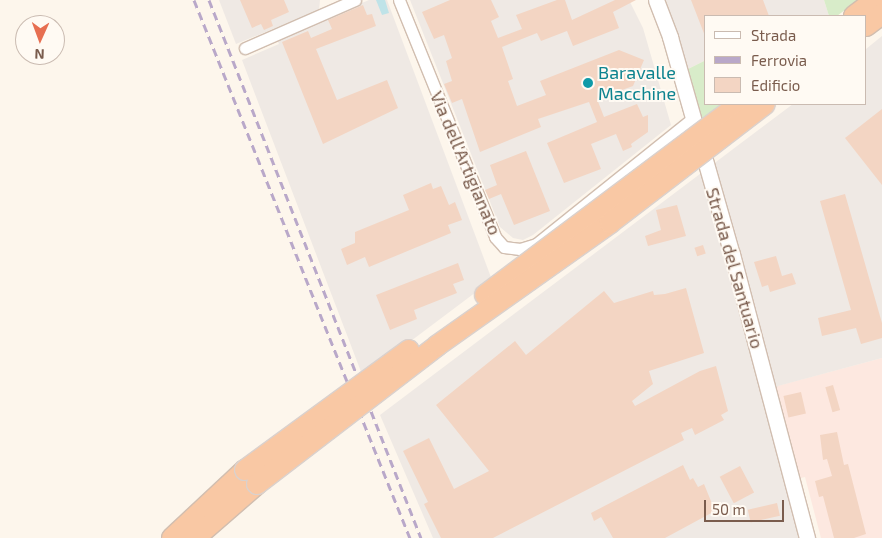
<!DOCTYPE html>
<style>
body{margin:0}
#map{position:relative;width:882px;height:538px;overflow:hidden;background:#fdf6ec;font-family:"Exo 2",sans-serif}
div>[style]{position:absolute}
[style*='--x']{left:calc(var(--x)*1px);top:calc(var(--y)*1px);width:calc(var(--w)*1px);rotate:calc(var(--a)*1deg)}
.commercial>*{inset:0;background:#fde8e0}
.industrial>*{inset:0;background:#efe9e4}
.green>*{inset:0;background:#d8ecc9}
.water>*{inset:0;background:#bfe3e8}
.building>*{inset:0;background:#f3d5c3;transform-origin:0 0}
.roads{filter:drop-shadow(1px 0 #d1beb0) drop-shadow(-1px 0 #d1beb0) drop-shadow(0 1px #d1beb0) drop-shadow(0 -1px #d1beb0)}
.minor>*{height:11px;margin:-5.5px;padding:0 5.5px;transform-origin:5.5px;border-radius:5.5px;background:#fff}
.tertiary>*{height:15px;margin:-7.5px;padding:0 7.5px;transform-origin:7.5px;border-radius:7.5px;background:#fff}
.trunk>*{height:20px;margin:-10px;padding:0 10px;transform-origin:10px;border-radius:10px;background:#f9c8a4}
.rail>*{height:3px;margin-top:-1.5px;transform-origin:0;background:repeating-linear-gradient(90deg,#b9a8c9 0 8px,transparent 0 13px)}
.bridges{filter:drop-shadow(1px 0 #dad1cd) drop-shadow(-1px 0 #dad1cd) drop-shadow(0 1px #dad1cd) drop-shadow(0 -1px #dad1cd)}
.trunk-bridge>*{height:20px;margin:-10px;padding:0 10px;transform-origin:10px;border-radius:10px;background:#f9c8a4}
.dots>*{width:14px;height:14px;translate:-50% -50%;box-sizing:border-box;border:2px solid #fffaf3;border-radius:50%}
span{translate:-50% -50%;white-space:nowrap;text-align:center;line-height:1.15;-webkit-text-stroke:4px #fffaf3;paint-order:stroke}
.culture-label{font-size:18px;color:#0d838f}
.left{translate:0 -50%;text-align:left}
.street-label{font-size:18px;color:#7a5c4d}
.legend{position:absolute;left:704px;top:15px;width:162px;height:90px;box-sizing:border-box;background:#fffaf3;border:1px solid #cabbb1;margin:0;padding:6px 9px;list-style:none;font-size:15px;color:#7a5c4d}
.legend li{display:flex;align-items:center;gap:10px;height:25px}
.legend b{width:25px;border:1px solid #cabbb1}
.north{position:absolute;left:15px;top:15px;width:50px;height:50px;box-sizing:border-box;background:#fffaf3;border:1px solid #cabbb1;border-radius:50%;rotate:182deg;font-size:14px;font-weight:700;line-height:20px;text-align:center;color:#7a5c4d}
.north::after{content:'';display:block;margin:auto;width:18px;height:22px;background:#e76f51;clip-path:polygon(50% 0,100% 100%,50% 72%,0 100%)}
.scale{position:absolute;left:704px;top:500px;width:80px;height:22px;box-sizing:border-box;border:2px solid #7a5c4d;border-top:0;padding-left:6px;font-size:15px;line-height:18px;white-space:nowrap;color:#7a5c4d;-webkit-text-stroke:4px #fffaf3;paint-order:stroke}
</style>
<div id="map">
<div class="commercial">
<div style="clip-path:polygon(882px 358px,882px 538px,821px 538px,805px 477px,797px 479px,773px 392px,777px 386px)"></div>
</div>
<div class="industrial">
<div style="clip-path:polygon(219px 0,320px 0,319px 10px,236px 44px)"></div>
<div style="clip-path:polygon(369px 0,387px 0,492px 280px,363px 377px,242px 60px,279px 44px,277px 39px)"></div>
<div style="clip-path:polygon(410px 0,629px 0,643px 28px,671px 125px,533px 235px,523px 240px,513px 238px,500px 227px)"></div>
<div style="clip-path:polygon(662px 0,824px 0,829px 16px,706px 16px,706px 60px,686px 70px)"></div>
<div style="clip-path:polygon(882px 36px,882px 358px,778px 386px,767px 402px,803px 538px,433px 538px,380px 415px,793px 104px,866px 104px,866px 49px)"></div>
</div>
<div class="green">
<div style="clip-path:polygon(824px 0,858px 0,837px 16px,829px 16px)"></div>
<div style="clip-path:polygon(706px 60px,706px 104px,725px 104px,702px 122px,686px 70px)"></div>
</div>
<div class="water">
<div style="clip-path:polygon(376px 0,385px 0,389px 13px,382px 15px)"></div>
</div>
<div class="building">
<div style="clip-path:polygon(240px 0,284px 0,289px 12px,271px 20px,273px 26px,264px 30px,261px 24px,252px 28px)"></div>
<div style="clip-path:polygon(450px 0,491px 0,499px 17px,491px 21px,498px 38px,522px 29px,516px 15px,557px 0,565px 0,572px 20px,615px 0,636px 0,613px 12px,619px 28px,573px 46px,567px 31px,541px 41px,537px 33px,502px 47px,513px 79px,508px 81px,517px 106px,546px 95px,540px 81px,619px 50px,644px 60px,633px 86px,597px 99px,604px 117px,637px 104px,643px 117px,648px 115px,648px 132px,631px 144px,632px 147px,623px 151px,616px 134px,591px 144px,601px 169px,564px 183px,547px 143px,597px 122px,589px 102px,538px 119px,541px 127px,480px 152px,462px 99px,452px 103px,444px 84px,452px 81px,446px 61px,452px 58px,444px 35px,434px 39px,422px 12px)"></div>
<div style="clip-path:polygon(691px 0,763px 0,769px 16px,706px 16px,705px 36px)"></div>
<div style="clip-path:polygon(363px 5px,367px 15px,372px 14px,376px 26px,316px 49px,337px 100px,387px 80px,398px 108px,323px 144px,282px 42px,308px 31px,311px 38px,332px 29px,328px 20px)"></div>
<div style="clip-path:polygon(882px 109px,882px 185px,845px 138px)"></div>
<div style="clip-path:polygon(526px 151px,550px 211px,514px 225px,501px 194px,489px 199px,485px 190px,497px 185px,490px 165px)"></div>
<div style="clip-path:polygon(431px 183px,433px 189px,441px 186px,449px 205px,455px 202px,462px 220px,448px 225px,451px 233px,369px 267px,365px 257px,347px 265px,341px 249px,355px 243px,355px 232px,409px 210px,403px 195px)"></div>
<div style="clip-path:polygon(845px 194px,882px 323px,882px 338px,861px 344px,856px 328px,822px 336px,818px 318px,851px 310px,820px 201px)"></div>
<div style="clip-path:polygon(677px 205px,686px 236px,648px 246px,645px 236px,661px 230px,656px 210px)"></div>
<div style="left:703px;top:245px;width:9px;height:9px;rotate:72deg"></div>
<div style="clip-path:polygon(776px 256px,782px 276px,792px 273px,796px 284px,770px 292px,768px 285px,762px 287px,754px 262px)"></div>
<div style="clip-path:polygon(458px 263px,464px 280px,453px 284px,457px 293px,414px 310px,417px 319px,390px 330px,376px 295px)"></div>
<div style="clip-path:polygon(686px 288px,704px 353px,649px 371px,653px 384px,632px 401px,635px 406px,700px 371px,716px 366px,728px 411px,721px 415px,724px 420px,695px 435px,692px 428px,681px 433px,684px 440px,493px 538px,441px 538px,424px 504px,428px 502px,403px 451px,429px 438px,454px 489px,489px 471px,436px 405px,515px 341px,526px 355px,604px 291px,614px 303px,653px 291px,654px 295px,665px 294px)"></div>
<div style="left:833px;top:385px;width:26px;height:8px;rotate:74deg"></div>
<div style="left:801px;top:392px;width:22px;height:18px;rotate:77deg"></div>
<div style="clip-path:polygon(837px 432px,844px 465px,848px 464px,866px 534px,854px 538px,834px 538px,823px 496px,819px 497px,815px 481px,832px 476px,827px 459px,823px 460px,820px 435px)"></div>
<div style="clip-path:polygon(683px 465px,690px 480px,693px 478px,698px 487px,704px 484px,715px 511px,665px 538px,613px 538px,601px 517px,594px 521px,591px 513px)"></div>
<div style="left:740px;top:466px;width:30px;height:23px;rotate:62deg"></div>
<div style="left:777px;top:503px;width:13px;height:30px;rotate:77deg"></div>
</div>
<div class="roads">
<div class="minor">
<div style="--x:399;--y:0;--w:256;--a:67.9"></div>
<div style="--x:495;--y:237;--w:13;--a:48"></div>
<div style="--x:504;--y:247;--w:16;--a:7"></div>
<div style="--x:520;--y:249;--w:17;--a:-17"></div>
<div style="--x:536;--y:244;--w:201;--a:-38.7"></div>
<div style="--x:245;--y:48;--w:120;--a:-23.6"></div>
</div>
<div class="tertiary">
<div style="--x:656;--y:0;--w:40;--a:69"></div>
<div style="--x:670;--y:37;--w:226;--a:74.1"></div>
<div style="--x:732;--y:254;--w:294;--a:75.2"></div>
</div>
<div class="trunk">
<div style="--x:854;--y:16;--w:26;--a:-37"></div>
<div style="--x:866;--y:26;--w:20;--a:-37"></div>
<div style="--x:172;--y:538;--w:100;--a:-43"></div>
<div style="--x:195;--y:538;--w:82;--a:-41.1"></div>
</div>
</div>
<div class="rail">
<div style="--x:194;--y:0;--w:580;--a:68.13"></div>
<div style="--x:209;--y:0;--w:578;--a:68.49"></div>
</div>
<div class="bridges">
<div class="trunk-bridge">
<div style="--x:485;--y:295;--w:318;--a:-36.9"></div>
<div style="--x:245;--y:470;--w:203;--a:-36.2"></div>
<div style="--x:257;--y:484;--w:228;--a:-37.5"></div>
<div style="--x:438;--y:345;--w:211;--a:-35.3"></div>
<div style="--x:610;--y:223;--w:195;--a:-37.5"></div>
</div>
</div>
<div class="dots">
<div style="left:588px;top:83px;background:#0f9aa8"></div>
</div>
<div class="culture-label">
<span class="left" style="left:598px;top:83px">Baravalle<br>Macchine</span>
</div>
<div class="street-label">
<span style="left:466px;top:163px;rotate:67deg">Via dell'Artigianato</span>
<span style="left:735px;top:268px;rotate:74deg">Strada del Santuario</span>
</div>
<ul class="legend">
<li><b style="height:6px;background:#fff"></b>Strada</li>
<li><b style="height:6px;background:#b9a8c9"></b>Ferrovia</li>
<li><b style="height:14px;background:#f3d5c3"></b>Edificio</li>
</ul>
<div class="north">N</div>
<div class="scale">50 m</div>
</div>
